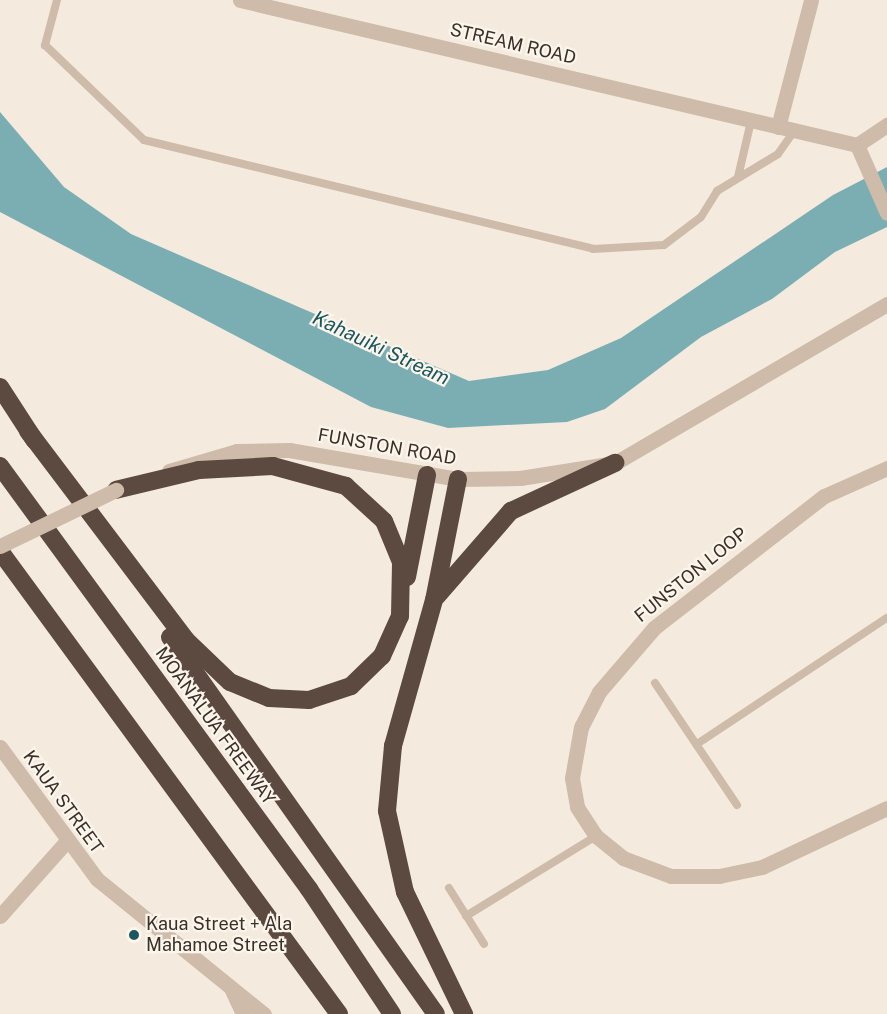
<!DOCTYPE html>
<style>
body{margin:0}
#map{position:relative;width:887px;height:1014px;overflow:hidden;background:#f4ebde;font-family:"Public Sans",sans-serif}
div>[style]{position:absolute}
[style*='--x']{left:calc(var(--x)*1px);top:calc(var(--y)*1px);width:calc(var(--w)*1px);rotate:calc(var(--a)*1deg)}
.water>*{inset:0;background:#7baeb3}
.service>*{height:8px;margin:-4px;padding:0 4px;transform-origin:4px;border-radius:4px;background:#cebba9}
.minor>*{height:15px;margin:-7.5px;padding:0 7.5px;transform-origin:7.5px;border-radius:7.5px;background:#cebba9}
.tertiary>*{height:15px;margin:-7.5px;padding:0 7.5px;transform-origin:7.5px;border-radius:7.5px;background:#cebba9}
.motorway>*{height:18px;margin:-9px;padding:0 9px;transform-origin:9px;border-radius:9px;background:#5c4a40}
.tertiary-bridge>*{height:15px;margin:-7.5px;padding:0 7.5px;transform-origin:7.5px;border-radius:7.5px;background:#cebba9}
.dots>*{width:16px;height:16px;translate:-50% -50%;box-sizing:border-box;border:3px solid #fbf5eb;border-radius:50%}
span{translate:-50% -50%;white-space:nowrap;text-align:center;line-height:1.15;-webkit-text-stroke:4.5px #fbf5eb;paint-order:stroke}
.street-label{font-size:18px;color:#3a2f29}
.poi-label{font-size:18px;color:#3a2f29}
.left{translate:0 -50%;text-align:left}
.water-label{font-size:20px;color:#1b575f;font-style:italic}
</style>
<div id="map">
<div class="water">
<div style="clip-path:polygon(0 112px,64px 187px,131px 234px,469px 381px,548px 370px,621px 338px,833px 195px,887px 167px,887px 227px,835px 252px,772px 299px,701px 337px,605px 409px,567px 422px,448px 428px,371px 407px,0 212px)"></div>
</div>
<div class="service">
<div style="--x:57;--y:0;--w:47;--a:104.9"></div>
<div style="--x:45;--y:45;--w:137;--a:43.8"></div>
<div style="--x:144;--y:140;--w:462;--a:13.6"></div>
<div style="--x:593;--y:249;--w:71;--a:-3.2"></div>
<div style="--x:664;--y:245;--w:46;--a:-37.1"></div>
<div style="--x:701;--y:217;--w:31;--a:-58"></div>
<div style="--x:717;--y:191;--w:71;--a:-31.2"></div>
<div style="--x:778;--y:154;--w:28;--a:-55"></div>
<div style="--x:738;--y:177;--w:57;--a:-76.9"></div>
<div style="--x:655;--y:683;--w:147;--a:56.1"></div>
<div style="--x:697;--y:744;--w:228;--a:-33.6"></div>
<div style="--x:449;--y:888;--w:66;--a:58"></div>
<div style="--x:466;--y:916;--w:153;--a:-31.6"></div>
</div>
<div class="minor">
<div style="--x:240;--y:0;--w:634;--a:13.22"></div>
<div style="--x:857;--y:145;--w:36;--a:-34"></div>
<div style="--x:778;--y:127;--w:131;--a:-75.4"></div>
<div style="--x:857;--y:145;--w:74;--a:66.2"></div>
<div style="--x:887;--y:468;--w:69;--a:156"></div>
<div style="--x:824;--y:496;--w:215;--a:142.2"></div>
<div style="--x:654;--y:628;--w:84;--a:130.7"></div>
<div style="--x:599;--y:692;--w:39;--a:117"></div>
<div style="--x:581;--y:727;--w:52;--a:100"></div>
<div style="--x:572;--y:778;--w:29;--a:80"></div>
<div style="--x:577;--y:807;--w:35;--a:57"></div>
<div style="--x:596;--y:836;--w:35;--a:39"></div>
<div style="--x:623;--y:858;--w:51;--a:20.6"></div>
<div style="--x:671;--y:876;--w:48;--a:0"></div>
<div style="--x:719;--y:876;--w:44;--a:-11.8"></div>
<div style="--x:762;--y:867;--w:138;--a:-25.3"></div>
<div style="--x:458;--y:479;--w:62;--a:-0.9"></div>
<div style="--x:520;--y:478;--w:96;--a:-9"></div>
<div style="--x:615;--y:463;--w:315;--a:-30.3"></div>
<div style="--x:0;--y:916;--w:98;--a:-48.3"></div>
</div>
<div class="tertiary">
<div style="--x:169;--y:471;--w:71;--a:-16.4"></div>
<div style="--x:237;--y:451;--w:52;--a:-1.1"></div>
<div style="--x:289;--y:450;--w:171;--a:9.7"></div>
<div style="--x:0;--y:747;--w:164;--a:53.7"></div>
<div style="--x:97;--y:879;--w:215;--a:39"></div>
<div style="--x:231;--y:988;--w:29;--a:65"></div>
</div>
<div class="motorway">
<div style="--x:0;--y:387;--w:64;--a:57.1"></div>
<div style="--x:28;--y:431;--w:262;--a:52.9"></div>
<div style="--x:186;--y:640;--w:61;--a:43.7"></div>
<div style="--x:230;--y:682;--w:42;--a:22.3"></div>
<div style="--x:269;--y:698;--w:40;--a:2.9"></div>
<div style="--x:309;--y:700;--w:44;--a:-18.4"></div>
<div style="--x:351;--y:686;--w:43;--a:-44.1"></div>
<div style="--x:382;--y:656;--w:44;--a:-65.8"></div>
<div style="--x:400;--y:616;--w:54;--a:-88.9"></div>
<div style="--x:401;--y:562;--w:44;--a:-112.5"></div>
<div style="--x:384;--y:521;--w:52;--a:-137.4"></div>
<div style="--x:346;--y:486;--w:76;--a:-164.7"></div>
<div style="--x:273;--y:466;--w:74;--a:176.9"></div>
<div style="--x:199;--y:470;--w:85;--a:166.5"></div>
<div style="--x:0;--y:466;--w:524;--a:53.85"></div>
<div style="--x:309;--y:889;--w:150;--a:56.4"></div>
<div style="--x:458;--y:479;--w:123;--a:101.2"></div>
<div style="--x:434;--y:600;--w:152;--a:105.7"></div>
<div style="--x:393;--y:746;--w:65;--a:95.3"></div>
<div style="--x:387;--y:811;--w:83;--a:77.5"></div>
<div style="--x:405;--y:892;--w:136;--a:64.2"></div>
<div style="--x:0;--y:551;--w:574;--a:53.79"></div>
<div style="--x:407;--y:577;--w:104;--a:-78.9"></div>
<div style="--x:437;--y:596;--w:113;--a:-49"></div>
<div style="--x:511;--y:511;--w:115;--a:-24.8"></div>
<div style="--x:170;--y:637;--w:461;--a:54.8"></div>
</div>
<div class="tertiary-bridge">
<div style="--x:0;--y:546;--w:129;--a:-25.8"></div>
</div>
<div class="dots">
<div style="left:134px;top:935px;background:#1b575f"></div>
</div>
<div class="street-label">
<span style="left:513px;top:44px;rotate:13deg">STREAM ROAD</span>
<span style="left:387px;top:447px;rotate:10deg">FUNSTON ROAD</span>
<span style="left:691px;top:575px;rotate:-39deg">FUNSTON LOOP</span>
<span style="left:215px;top:726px;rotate:54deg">MOANALUA FREEWAY</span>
<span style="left:63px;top:802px;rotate:54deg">KAUA STREET</span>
</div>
<div class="poi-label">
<span class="left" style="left:146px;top:935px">Kaua Street + Ala<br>Mahamoe Street</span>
</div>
<div class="water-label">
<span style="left:381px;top:348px;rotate:25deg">Kahauiki Stream</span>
</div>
</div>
